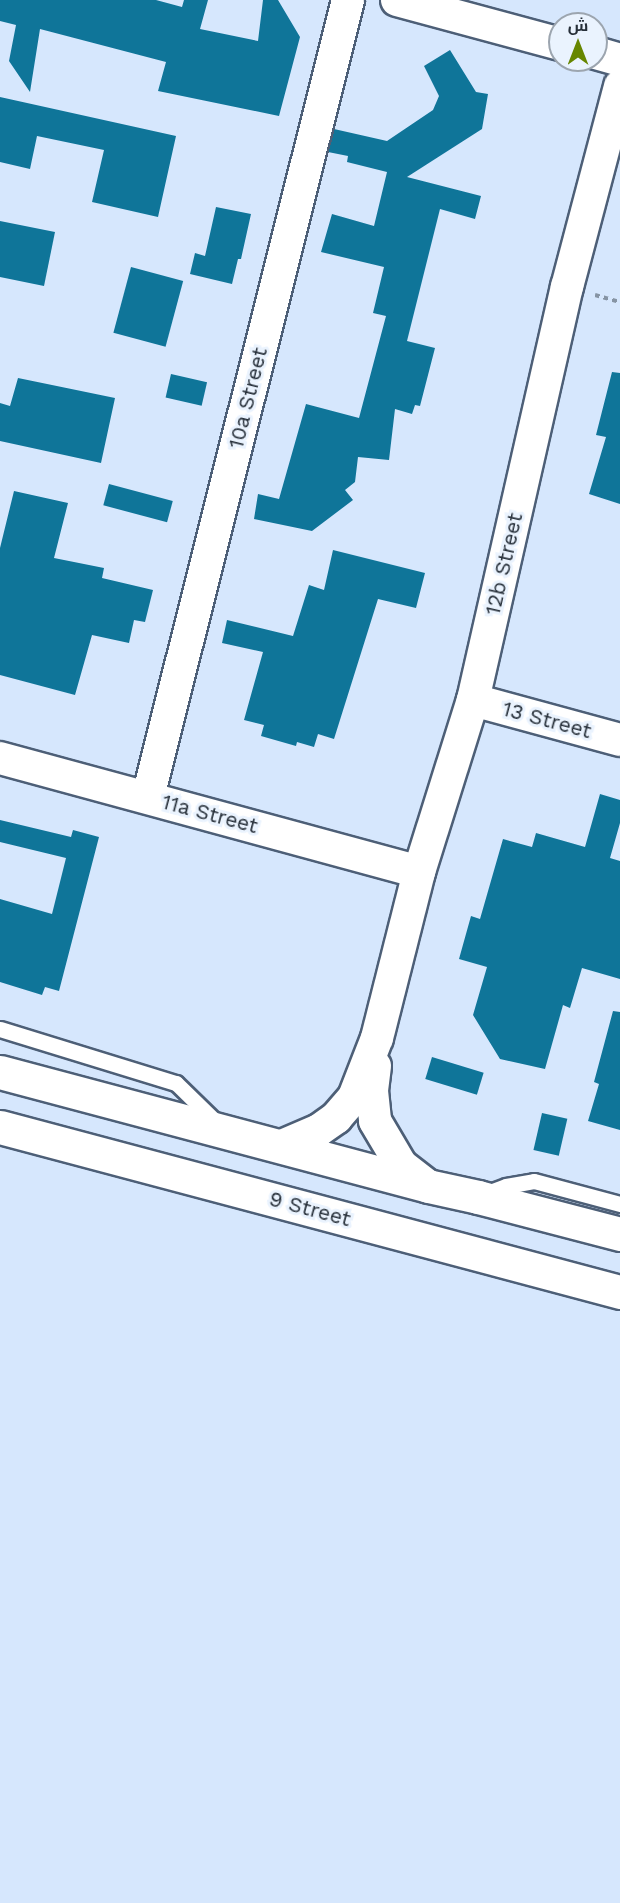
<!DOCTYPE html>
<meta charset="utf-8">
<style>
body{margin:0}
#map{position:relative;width:620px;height:1903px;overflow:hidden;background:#d6e7fd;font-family:"Work Sans",Cairo,sans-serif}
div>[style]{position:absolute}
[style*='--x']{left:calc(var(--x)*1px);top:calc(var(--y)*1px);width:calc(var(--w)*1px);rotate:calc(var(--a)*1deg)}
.building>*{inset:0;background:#0f7599;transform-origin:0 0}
.path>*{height:4px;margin-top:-2px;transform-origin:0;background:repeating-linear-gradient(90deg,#8694a4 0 4.5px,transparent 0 9px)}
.roads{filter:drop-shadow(2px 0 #4d5f77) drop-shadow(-2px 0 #4d5f77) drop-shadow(0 2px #4d5f77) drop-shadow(0 -2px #4d5f77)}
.service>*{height:15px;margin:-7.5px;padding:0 7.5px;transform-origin:7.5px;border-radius:7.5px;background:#fff}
.minor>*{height:32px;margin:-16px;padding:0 16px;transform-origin:16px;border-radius:16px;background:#fff}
.tertiary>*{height:33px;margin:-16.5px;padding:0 16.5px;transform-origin:16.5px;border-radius:16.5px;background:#fff}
span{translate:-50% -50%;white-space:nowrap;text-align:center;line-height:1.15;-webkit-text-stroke:6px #eaf3fe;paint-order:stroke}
.street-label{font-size:21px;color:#262f39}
.north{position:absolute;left:548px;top:12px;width:60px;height:60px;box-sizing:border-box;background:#eaf3fe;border:2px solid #9ca5af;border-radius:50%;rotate:0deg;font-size:16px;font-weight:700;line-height:24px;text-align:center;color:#262f39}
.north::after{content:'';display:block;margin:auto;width:21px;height:27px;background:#668600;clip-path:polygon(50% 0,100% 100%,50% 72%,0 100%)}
</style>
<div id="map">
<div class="building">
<div style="clip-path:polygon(0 0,156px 0,182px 7px,184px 0,208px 0,200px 29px,258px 41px,263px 0,278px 0,300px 37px,279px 116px,158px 91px,166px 62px,40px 29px,30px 92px,9px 61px,16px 25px,0 21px)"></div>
<div style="clip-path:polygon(450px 50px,476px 92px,488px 94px,482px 129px,407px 177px,481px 196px,475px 219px,440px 209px,407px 341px,435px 348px,420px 406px,415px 405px,412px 414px,395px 409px,389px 460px,358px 457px,355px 482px,345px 490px,353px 500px,312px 531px,254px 519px,258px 494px,279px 499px,306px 404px,359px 418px,386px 316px,373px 313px,384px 267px,321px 252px,332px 214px,374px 226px,387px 172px,347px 162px,348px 156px,328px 152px,334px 129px,387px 141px,433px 110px,439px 96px,424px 66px)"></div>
<div style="clip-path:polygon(0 97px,176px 136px,158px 217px,92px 202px,104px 150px,37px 136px,30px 169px,0 162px)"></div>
<div style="clip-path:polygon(216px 207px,251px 214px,241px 259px,238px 259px,232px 284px,190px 274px,195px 253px,205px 256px)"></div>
<div style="clip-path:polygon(0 221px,55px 232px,44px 286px,0 277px)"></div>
<div style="left:131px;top:267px;width:54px;height:68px;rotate:15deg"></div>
<div style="clip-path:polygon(612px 372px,620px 373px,620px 504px,589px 494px,606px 437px,596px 435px)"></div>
<div style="left:171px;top:374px;width:37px;height:24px;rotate:13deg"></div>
<div style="clip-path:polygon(18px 378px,115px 398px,101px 463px,0 441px,0 403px,10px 406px)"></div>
<div style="left:109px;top:484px;width:66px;height:22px;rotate:15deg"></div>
<div style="clip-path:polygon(14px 491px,68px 503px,54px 558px,104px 568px,102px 578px,153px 590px,145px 622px,134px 620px,129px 643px,92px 635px,75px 695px,0 675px,0 548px)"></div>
<div style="clip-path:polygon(333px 550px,425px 573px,416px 608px,378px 599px,334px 739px,318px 734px,314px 747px,297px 742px,296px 746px,261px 736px,264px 725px,244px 720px,263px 652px,222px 643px,227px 620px,293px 636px,309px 585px,324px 590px)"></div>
<div style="clip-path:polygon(600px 794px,620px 800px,620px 823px,610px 858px,620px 861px,620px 979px,582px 968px,570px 1008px,563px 1005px,545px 1069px,500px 1059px,473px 1015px,487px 967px,459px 959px,471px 916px,480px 919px,503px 839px,532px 847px,536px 833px,585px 847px)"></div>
<div style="clip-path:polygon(0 820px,71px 837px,73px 830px,99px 837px,59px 991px,45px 987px,42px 995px,0 982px,0 899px,52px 914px,66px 858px,0 842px)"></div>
<div style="clip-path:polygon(613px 1011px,620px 1012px,620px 1130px,588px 1121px,599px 1084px,594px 1082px)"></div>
<div style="left:432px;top:1057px;width:54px;height:23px;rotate:17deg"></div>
<div style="left:542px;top:1113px;width:26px;height:38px;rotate:13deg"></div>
</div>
<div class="path">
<div style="--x:595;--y:295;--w:26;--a:16"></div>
</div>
<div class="roads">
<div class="service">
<div style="--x:0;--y:1029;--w:184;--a:17.1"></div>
<div style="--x:176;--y:1083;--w:57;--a:44.3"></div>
<div style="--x:487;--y:1193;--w:20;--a:-20"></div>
<div style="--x:506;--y:1186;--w:28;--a:-10"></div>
<div style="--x:534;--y:1181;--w:89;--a:15"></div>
</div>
<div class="minor">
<div style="--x:397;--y:0;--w:169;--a:15.1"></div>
<div style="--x:596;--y:53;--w:25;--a:16"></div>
<div style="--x:473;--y:700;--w:152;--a:15.2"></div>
<div style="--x:0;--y:758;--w:434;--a:15.2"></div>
<div style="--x:148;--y:797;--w:822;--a:-75.91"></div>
<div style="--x:375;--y:1066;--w:25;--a:97"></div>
<div style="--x:372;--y:1091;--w:30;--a:84"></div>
<div style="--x:375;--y:1121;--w:51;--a:59.4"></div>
<div style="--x:401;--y:1165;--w:34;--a:38"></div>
<div style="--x:282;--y:1146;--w:40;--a:-23.4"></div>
<div style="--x:319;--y:1130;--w:21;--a:-35"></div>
<div style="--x:336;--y:1118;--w:28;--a:-49"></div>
<div style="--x:354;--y:1097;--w:63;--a:-68.7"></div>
<div style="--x:377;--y:1038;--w:171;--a:-75.8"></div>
<div style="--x:419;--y:872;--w:180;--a:-72.6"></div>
<div style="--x:473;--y:700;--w:424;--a:-77.2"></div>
<div style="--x:567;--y:287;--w:208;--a:-75.2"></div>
</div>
<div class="tertiary">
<div style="--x:0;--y:1072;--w:443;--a:14.9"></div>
<div style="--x:428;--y:1186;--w:51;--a:12.4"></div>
<div style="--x:478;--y:1197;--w:147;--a:14.6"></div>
<div style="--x:0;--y:1127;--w:642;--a:14.9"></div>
</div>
</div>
<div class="street-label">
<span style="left:248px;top:398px;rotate:-76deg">10a Street</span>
<span style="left:504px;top:564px;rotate:-77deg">12b Street</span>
<span style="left:547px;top:720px;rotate:15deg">13 Street</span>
<span style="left:210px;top:814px;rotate:15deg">11a Street</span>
<span style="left:310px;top:1209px;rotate:15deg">9 Street</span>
</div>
<div class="north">ش</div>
</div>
